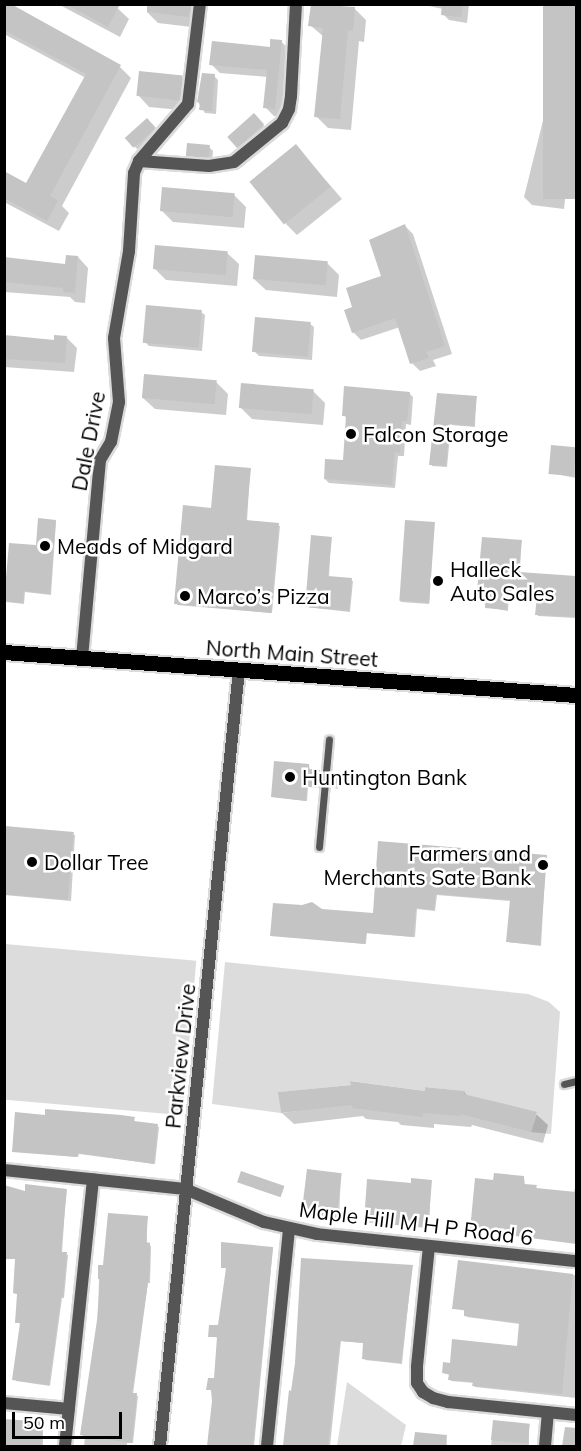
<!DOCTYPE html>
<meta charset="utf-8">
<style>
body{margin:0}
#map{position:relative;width:581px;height:1451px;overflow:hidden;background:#fff;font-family:Mulish,sans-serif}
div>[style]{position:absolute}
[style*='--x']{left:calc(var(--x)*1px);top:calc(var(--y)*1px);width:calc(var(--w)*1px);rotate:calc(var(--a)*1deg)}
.green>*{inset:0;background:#dcdcdc;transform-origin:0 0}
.shadow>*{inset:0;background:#0003;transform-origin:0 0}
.building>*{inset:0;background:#c4c4c4;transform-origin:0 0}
.roads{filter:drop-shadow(2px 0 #dbdbdb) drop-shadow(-2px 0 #dbdbdb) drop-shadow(0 2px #dbdbdb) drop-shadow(0 -2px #dbdbdb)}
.service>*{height:7px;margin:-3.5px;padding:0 3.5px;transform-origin:3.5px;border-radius:3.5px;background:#555}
.minor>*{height:12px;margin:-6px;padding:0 6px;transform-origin:6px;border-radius:6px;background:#555}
.tertiary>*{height:12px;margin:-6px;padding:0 6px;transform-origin:6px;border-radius:6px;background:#555}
.primary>*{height:15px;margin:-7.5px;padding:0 7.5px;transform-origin:7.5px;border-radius:7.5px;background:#000}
.dots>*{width:16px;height:16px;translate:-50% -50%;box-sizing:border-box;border:3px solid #fff;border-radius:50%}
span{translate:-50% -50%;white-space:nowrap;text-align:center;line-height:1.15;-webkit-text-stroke:5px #fff;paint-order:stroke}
.poi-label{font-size:21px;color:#000}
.left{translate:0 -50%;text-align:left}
.right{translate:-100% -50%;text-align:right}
.street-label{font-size:21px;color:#000}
.frame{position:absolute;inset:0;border:6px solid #000;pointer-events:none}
.scale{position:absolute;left:12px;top:1412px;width:110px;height:27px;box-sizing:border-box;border:3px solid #000;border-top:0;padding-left:8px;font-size:18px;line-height:21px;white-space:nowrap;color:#000;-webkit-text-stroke:4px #fff;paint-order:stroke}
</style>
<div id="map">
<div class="green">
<div style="left:5px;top:944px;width:192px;height:155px;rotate:5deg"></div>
<div style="clip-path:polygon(225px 962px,528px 994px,549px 1002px,560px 1012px,551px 1134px,531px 1132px,537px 1113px,464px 1094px,464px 1091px,425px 1087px,425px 1091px,351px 1081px,351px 1085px,279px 1092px,281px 1113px,212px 1104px)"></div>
<div style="clip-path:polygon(347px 1382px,406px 1425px,401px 1446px,337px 1446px)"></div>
</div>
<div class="shadow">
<div style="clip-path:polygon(4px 4px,120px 67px,131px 78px,62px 206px,69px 213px,59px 231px,4px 202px,4px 173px,27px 185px,86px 78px,4px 34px)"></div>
<div style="clip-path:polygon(58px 4px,113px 4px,129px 19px,120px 37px)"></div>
<div style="clip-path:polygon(148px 4px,201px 4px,200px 28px,158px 23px,147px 12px)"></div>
<div style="clip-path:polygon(312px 4px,354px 8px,366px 20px,364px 42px,359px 41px,351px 130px,328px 128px,316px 116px,324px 37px,310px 25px)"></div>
<div style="clip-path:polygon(419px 4px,469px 4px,467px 23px,449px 20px,443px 14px,443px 9px)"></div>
<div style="clip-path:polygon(572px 4px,576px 5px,576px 99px,564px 209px,532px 205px,524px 197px)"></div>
<div style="clip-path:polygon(281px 41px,289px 50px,283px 117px,274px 116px,265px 107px,268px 77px,220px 73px,211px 64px,271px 48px)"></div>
<div style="clip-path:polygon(214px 76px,218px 80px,216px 114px,205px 113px,198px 102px)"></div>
<div style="clip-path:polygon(182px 78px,194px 89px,191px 111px,149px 107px,138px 95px)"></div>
<div style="left:254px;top:115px;width:18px;height:33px;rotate:47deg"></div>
<div style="left:147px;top:120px;width:18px;height:27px;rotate:47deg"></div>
<div style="clip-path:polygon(296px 146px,342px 199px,297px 235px,286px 224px)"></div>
<div style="clip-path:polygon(209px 147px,213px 151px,212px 161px,191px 159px,187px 156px)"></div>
<div style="clip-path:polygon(234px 195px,246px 207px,244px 228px,173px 222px,161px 210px)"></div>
<div style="clip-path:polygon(405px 226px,413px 234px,452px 354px,433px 360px,436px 366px,420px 371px,412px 363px,400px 327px,361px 340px,353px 332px,354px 308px,383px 277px)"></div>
<div style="clip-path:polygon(227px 253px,239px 264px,237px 286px,166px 280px,154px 268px)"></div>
<div style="clip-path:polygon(78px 257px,88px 268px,85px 303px,75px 302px,70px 297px,4px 292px,4px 260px,67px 265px)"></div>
<div style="clip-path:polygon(327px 263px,339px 275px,337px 297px,266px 290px,254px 279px)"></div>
<div style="clip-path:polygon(201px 312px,205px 315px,202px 351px,149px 346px,145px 342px)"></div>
<div style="clip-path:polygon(310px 324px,314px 327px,312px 360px,259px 356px,255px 352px)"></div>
<div style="clip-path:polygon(4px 336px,55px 341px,67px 338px,77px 348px,74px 372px,4px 367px)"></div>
<div style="clip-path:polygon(216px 382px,228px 394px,226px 415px,155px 409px,143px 398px)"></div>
<div style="clip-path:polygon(313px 391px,325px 403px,323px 425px,252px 419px,240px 407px)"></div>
<div style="clip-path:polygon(409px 393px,413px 397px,411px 425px,406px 424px,404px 456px,398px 456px,395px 488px,329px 483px,325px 479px,344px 462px,348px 419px,343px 415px)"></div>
<div style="clip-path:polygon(476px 398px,475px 427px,451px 425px,447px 467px,432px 466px,433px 436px)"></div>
<div style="clip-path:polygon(553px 446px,576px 449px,576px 478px,550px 473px)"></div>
<div style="clip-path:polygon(250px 470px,247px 522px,280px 526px,272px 613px,177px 605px,213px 509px)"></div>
<div style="clip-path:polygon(56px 521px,51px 595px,25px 592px,24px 604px,6px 602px,37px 547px)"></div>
<div style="clip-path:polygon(434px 524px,429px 604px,401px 602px,400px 601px)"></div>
<div style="clip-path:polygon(331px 538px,329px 578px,353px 581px,350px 612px,306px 607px)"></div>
<div style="clip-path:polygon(521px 541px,520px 573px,576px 578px,576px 618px,538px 616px,538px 597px,509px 594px,508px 611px,486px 607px,487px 592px,479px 590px)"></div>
<div style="clip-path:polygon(309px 765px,310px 770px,321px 773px,320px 788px,308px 787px,307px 801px,273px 797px)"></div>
<div style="clip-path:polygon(333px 773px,339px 775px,338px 789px,332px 787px)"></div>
<div style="clip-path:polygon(4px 826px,75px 835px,71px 901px,4px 895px)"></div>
<div style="clip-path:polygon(546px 857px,541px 946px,508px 942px,511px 901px,437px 895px,435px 911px,417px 909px,415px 937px,367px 933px,366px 944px,272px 935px,321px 910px,374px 914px)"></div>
<div style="clip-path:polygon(464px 1092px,469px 1097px,536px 1114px,548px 1125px,543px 1143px,472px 1125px,471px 1127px,434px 1124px,434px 1128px,401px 1125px,398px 1122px,366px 1119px,363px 1116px,294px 1124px,282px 1113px,426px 1093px)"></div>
<div style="clip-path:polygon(134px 1119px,135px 1123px,159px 1127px,155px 1164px,79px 1154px,78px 1157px,14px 1151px)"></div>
<div style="clip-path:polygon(341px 1174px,339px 1218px,306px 1216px,304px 1214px)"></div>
<div style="clip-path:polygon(524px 1177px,525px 1185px,536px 1186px,537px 1190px,574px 1193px,576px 1182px,576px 1242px,472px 1229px,494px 1181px)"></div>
<div style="clip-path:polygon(431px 1182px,429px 1228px,365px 1221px)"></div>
<div style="clip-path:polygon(66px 1191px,62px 1253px,68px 1255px,64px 1298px,62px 1298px,50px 1386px,16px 1381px,21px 1324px,16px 1322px,19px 1295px,14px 1293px,26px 1193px)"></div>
<div style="clip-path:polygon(147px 1217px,147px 1244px,151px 1246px,150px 1283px,148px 1283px,133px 1394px,138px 1396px,133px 1443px,127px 1443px,127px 1446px,84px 1446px,85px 1437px,82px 1435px,98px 1320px,99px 1278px,104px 1267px)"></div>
<div style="clip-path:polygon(273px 1248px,254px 1446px,209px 1446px,213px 1401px,213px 1391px,208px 1389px,215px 1380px,219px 1338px,210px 1336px,219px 1327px,227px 1269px,223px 1267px)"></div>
<div style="clip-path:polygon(412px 1267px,402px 1364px,365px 1360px,364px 1343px,341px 1341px,330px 1446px,284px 1446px,296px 1363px)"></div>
<div style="clip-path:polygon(536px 1273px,576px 1275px,576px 1398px,475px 1387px,474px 1383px,451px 1381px,450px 1375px,443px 1373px,451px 1364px,518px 1348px,520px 1324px,467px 1317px,466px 1311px,454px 1308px)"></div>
<div style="clip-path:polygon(494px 1421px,529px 1425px,529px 1446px,491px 1446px)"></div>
<div style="left:43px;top:1424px;width:22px;height:39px;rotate:90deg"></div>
<div style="clip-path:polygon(416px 1434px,446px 1437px,447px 1446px,415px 1446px)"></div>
</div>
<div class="building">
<div style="clip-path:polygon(4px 4px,11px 4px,121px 65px,50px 196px,58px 200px,47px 221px,4px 198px,4px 171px,26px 183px,86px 74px,4px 30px)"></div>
<div style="clip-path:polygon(66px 4px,120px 4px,108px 27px)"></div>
<div style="clip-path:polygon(147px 4px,191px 4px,189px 17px,147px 12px)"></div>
<div style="clip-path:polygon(311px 4px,355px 7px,353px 31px,348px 30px,340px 119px,314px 117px,323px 28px,308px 26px)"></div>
<div style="clip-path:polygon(442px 4px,463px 4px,461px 17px,441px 15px)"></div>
<div style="left:543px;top:4px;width:33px;height:195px"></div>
<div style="clip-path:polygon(270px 39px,282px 40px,275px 109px,263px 108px,267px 70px,209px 65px,212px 41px,270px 47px)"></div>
<div style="left:139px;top:71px;width:44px;height:25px;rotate:6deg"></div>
<div style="clip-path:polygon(202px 73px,215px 74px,212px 111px,199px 110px,200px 103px,197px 102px)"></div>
<div style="left:254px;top:113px;width:15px;height:36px;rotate:48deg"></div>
<div style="left:147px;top:118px;width:13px;height:30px;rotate:48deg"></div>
<div style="left:187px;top:143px;width:23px;height:13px;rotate:5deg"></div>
<div style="left:296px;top:144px;width:55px;height:60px;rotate:51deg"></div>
<div style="left:162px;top:187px;width:73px;height:24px;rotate:5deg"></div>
<div style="clip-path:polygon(405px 224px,445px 346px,426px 352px,429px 358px,410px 364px,395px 318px,352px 333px,344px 310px,352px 307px,346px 288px,381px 276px,369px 240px)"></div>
<div style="left:155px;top:245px;width:73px;height:24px;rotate:5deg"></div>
<div style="clip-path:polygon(66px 255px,78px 256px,75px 293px,63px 292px,63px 288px,4px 282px,4px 257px,65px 264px)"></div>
<div style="left:255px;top:255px;width:73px;height:24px;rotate:5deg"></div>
<div style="left:146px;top:305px;width:56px;height:38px;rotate:5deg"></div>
<div style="left:255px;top:317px;width:56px;height:35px;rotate:5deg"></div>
<div style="clip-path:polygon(4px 335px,54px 340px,54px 335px,67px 336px,65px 363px,4px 359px)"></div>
<div style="left:144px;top:374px;width:73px;height:24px;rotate:5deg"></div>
<div style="left:241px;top:383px;width:73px;height:25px;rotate:5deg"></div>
<div style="clip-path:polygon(344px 386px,410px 392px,407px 421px,402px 421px,400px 453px,395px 452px,392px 485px,324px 479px,325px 459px,343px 460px,346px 416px,342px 416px)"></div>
<div style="clip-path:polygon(437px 393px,477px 396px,474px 426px,450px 424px,446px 466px,429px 465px)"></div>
<div style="left:551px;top:445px;width:25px;height:29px;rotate:5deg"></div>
<div style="clip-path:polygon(215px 465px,251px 468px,246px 520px,279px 523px,271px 613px,174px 604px,183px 505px,211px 508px)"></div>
<div style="clip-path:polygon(38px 518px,56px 520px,50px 594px,24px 591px,23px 603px,4px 601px,9px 543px,36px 545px)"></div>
<div style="left:405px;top:520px;width:30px;height:81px;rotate:4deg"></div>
<div style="clip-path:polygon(311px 535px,332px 537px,328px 576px,352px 578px,349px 611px,305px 607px)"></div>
<div style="clip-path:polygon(482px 537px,522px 540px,519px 572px,576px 576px,576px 617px,535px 615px,537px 596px,508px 593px,507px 610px,485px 608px,486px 591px,477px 591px)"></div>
<div style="clip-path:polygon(274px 761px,309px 764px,309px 769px,320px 770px,319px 787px,307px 786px,306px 801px,271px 797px)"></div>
<div style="left:4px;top:826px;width:70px;height:68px;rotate:5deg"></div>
<div style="clip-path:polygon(378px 841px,547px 855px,540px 945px,506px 942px,510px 900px,436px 894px,434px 910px,416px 908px,413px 937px,366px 933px,365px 944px,270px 936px,273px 903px,302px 905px,312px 902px,322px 909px,373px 913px)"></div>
<div style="clip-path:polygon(350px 1081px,425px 1091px,425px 1087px,465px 1091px,464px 1094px,537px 1112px,531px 1132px,460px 1114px,460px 1116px,423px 1113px,423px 1117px,352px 1108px,352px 1105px,281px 1113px,278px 1092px,351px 1085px)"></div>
<div style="clip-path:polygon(45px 1109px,121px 1115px,135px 1117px,134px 1121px,158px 1124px,154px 1164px,78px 1153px,77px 1157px,12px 1152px,15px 1112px,45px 1115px)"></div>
<div style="left:307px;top:1169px;width:35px;height:46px;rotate:7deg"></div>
<div style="left:241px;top:1171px;width:46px;height:12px;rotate:19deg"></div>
<div style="clip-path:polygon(494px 1173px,524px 1176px,524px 1184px,537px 1185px,536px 1188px,576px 1192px,576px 1244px,470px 1230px,475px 1178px,493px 1180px)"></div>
<div style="clip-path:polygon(411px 1178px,432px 1180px,428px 1228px,364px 1222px,367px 1179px,411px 1183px)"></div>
<div style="clip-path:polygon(25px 1184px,67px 1189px,61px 1252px,67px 1252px,63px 1297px,61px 1297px,49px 1385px,12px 1380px,20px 1323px,15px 1323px,17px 1294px,13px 1293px,15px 1259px,4px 1259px,4px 1185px,25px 1191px)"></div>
<div style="clip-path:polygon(108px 1213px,148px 1216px,146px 1242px,150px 1243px,150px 1268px,132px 1393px,137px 1393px,132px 1443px,80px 1435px,97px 1320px,100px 1279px,98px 1279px,98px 1265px,103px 1265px)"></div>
<div style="clip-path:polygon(221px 1242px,273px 1247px,253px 1446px,207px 1446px,212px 1401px,211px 1390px,206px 1390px,208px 1378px,214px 1378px,217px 1337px,208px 1337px,209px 1325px,218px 1325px,226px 1268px,221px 1268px)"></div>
<div style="clip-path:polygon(301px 1258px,413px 1265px,401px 1363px,362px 1359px,363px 1343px,340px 1341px,328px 1446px,283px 1446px,289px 1390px,291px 1391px,295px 1363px)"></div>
<div style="clip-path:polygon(458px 1260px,573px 1274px,562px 1394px,472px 1386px,473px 1382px,448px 1380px,449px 1374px,442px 1373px,443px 1362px,450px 1363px,452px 1339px,517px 1346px,519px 1323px,464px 1316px,464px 1310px,452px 1309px)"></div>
<div style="left:4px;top:1419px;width:39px;height:27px;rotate:4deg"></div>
<div style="left:493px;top:1420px;width:37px;height:20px;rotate:6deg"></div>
<div style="clip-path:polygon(565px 1427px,576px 1428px,576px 1446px,562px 1446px)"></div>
<div style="clip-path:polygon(415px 1432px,447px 1435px,446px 1446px,413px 1446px)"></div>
</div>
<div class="roads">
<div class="service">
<div style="--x:319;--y:847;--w:108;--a:-84.7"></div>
<div style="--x:564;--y:1084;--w:12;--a:-14"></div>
</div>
<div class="minor">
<div style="--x:139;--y:161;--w:75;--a:-49.3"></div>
<div style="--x:188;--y:104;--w:101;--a:-83.2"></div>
<div style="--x:82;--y:658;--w:199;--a:-84.8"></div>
<div style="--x:100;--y:460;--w:21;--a:-59"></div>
<div style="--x:111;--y:442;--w:41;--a:-78.7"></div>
<div style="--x:119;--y:402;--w:64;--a:-94.5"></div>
<div style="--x:114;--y:338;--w:88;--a:-80.2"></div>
<div style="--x:129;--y:251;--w:78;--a:-86.3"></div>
<div style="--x:134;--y:173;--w:13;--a:-67"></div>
<div style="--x:139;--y:161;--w:70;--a:4.1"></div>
<div style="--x:209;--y:166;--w:25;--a:-9"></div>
<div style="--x:234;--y:162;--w:62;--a:-39.1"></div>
<div style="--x:282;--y:123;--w:16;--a:-63"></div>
<div style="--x:289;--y:109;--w:13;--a:-81"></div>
<div style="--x:291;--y:96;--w:92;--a:-86.9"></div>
<div style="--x:4;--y:1170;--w:182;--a:6"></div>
<div style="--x:185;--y:1189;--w:86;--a:22.7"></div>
<div style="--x:264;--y:1222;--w:54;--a:12.8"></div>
<div style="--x:317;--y:1234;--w:260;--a:6"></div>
<div style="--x:429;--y:1246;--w:122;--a:95.7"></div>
<div style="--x:417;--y:1367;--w:16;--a:90"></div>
<div style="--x:417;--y:1383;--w:11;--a:56"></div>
<div style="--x:423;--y:1392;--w:12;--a:31"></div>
<div style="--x:433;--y:1398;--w:16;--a:15"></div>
<div style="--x:448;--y:1402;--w:129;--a:5.8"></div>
<div style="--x:4;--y:1403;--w:65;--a:5.3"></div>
<div style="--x:65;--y:1446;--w:268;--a:-84"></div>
<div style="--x:267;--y:1446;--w:218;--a:-84.2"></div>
<div style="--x:545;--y:1446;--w:34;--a:-85"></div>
</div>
<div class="tertiary">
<div style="--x:160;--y:1446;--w:780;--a:-84.19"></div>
</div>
<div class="primary">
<div style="--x:4;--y:652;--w:574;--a:4.3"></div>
</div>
</div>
<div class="dots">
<div style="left:351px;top:434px;background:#000"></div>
<div style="left:45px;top:546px;background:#000"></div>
<div style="left:438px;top:581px;background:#000"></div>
<div style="left:185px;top:596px;background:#000"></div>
<div style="left:290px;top:777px;background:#000"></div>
<div style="left:32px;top:862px;background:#000"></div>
<div style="left:543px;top:865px;background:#000"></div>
</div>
<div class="poi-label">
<span class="left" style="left:363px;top:434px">Falcon Storage</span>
<span class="left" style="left:57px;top:546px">Meads of Midgard</span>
<span class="left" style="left:450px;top:581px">Halleck<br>Auto Sales</span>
<span class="left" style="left:197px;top:596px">Marco’s Pizza</span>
<span class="left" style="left:302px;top:777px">Huntington Bank</span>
<span class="right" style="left:531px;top:865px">Farmers and<br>Merchants Sate Bank</span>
<span class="left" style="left:44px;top:862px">Dollar Tree</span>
</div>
<div class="street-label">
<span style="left:88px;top:441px;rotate:-79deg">Dale Drive</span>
<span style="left:292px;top:653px;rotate:4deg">North Main Street</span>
<span style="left:180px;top:1056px;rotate:-84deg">Parkview Drive</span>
<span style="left:416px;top:1223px;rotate:7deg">Maple Hill M H P Road 6</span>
</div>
<div class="frame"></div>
<div class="scale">50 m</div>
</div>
